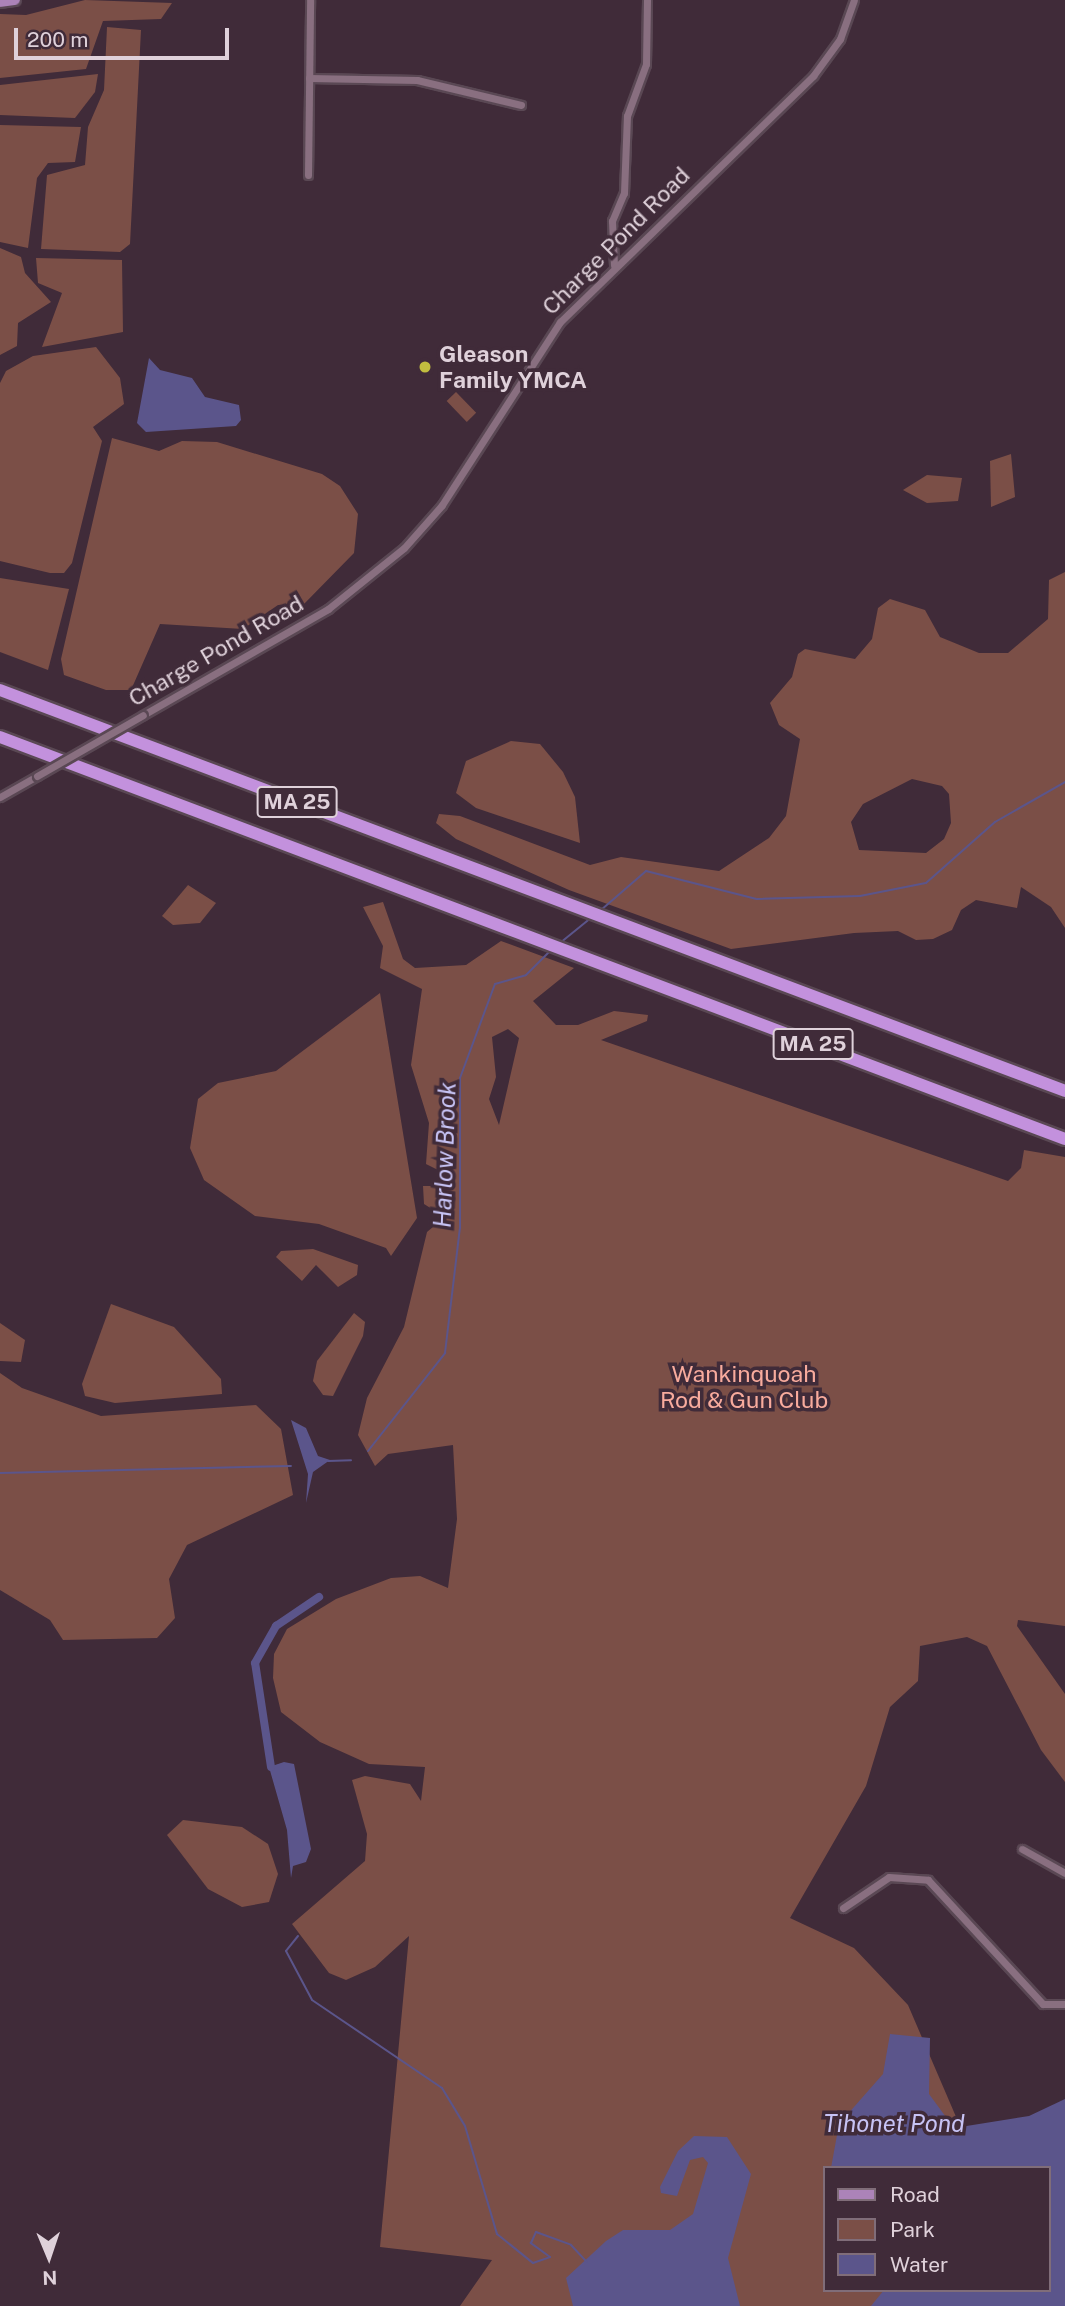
<!DOCTYPE html>
<style>
body{margin:0}
#map{position:relative;width:1065px;height:2306px;overflow:hidden;background:#402b39;font-family:"Public Sans",sans-serif}
div>[style]{position:absolute}
[style*='--x']{left:calc(var(--x)*1px);top:calc(var(--y)*1px);width:calc(var(--w)*1px);rotate:calc(var(--a)*1deg)}
.green>*{inset:0;background:#7b4f47;transform-origin:0 0}
.water>*{inset:0;background:#5b558b}
.stream>*{height:2px;margin:-1px;padding:0 1px;transform-origin:1px;border-radius:1px;background:#5b558b}
.canal>*{height:8px;margin:-4px;padding:0 4px;transform-origin:4px;border-radius:4px;background:#5b558b}
.roads{filter:drop-shadow(2px 0 #5a4854) drop-shadow(-2px 0 #5a4854) drop-shadow(0 2px #5a4854) drop-shadow(0 -2px #5a4854)}
.street>*{height:7px;margin:-3.5px;padding:0 3.5px;transform-origin:3.5px;border-radius:3.5px;background:#896f80}
.primary>*{height:10px;margin:-5px;padding:0 5px;transform-origin:5px;border-radius:5px;background:#ac83b8}
.highway>*{height:12px;margin:-6px;padding:0 6px;transform-origin:6px;border-radius:6px;background:#c391dd}
.bridges{filter:drop-shadow(2px 0 #5a4854) drop-shadow(-2px 0 #5a4854) drop-shadow(0 2px #5a4854) drop-shadow(0 -2px #5a4854)}
.street-bridge>*{height:7px;margin:-3.5px;padding:0 3.5px;transform-origin:3.5px;border-radius:3.5px;background:#896f80}
.dots>*{width:19px;height:19px;translate:-50% -50%;box-sizing:border-box;border:4px solid #402b39;border-radius:50%}
span{translate:-50% -50%;white-space:nowrap;text-align:center;line-height:1.15;-webkit-text-stroke:7px #402b39;paint-order:stroke}
.shield-label span{padding:2px 5px;background:#402b39;border:2px solid;border-radius:5px;-webkit-text-stroke-width:0}
.shield-label{font-size:21px;color:#dfd1da;font-weight:700}
.street-label{font-size:23px;color:#dfd1da}
.poi-label{font-size:23px;color:#dfd1da;font-weight:700}
.left{translate:0 -50%;text-align:left}
.park-label{font-size:23px;color:#f8ab9d}
.water-label{font-size:24px;color:#c7c3f5;font-style:italic}
.legend{position:absolute;left:823px;top:2166px;width:228px;height:126px;box-sizing:border-box;background:#402b39;border:2px solid #806d79;margin:0;padding:9px 12px;list-style:none;font-size:21px;color:#dfd1da}
.legend li{display:flex;align-items:center;gap:14px;height:35px}
.legend b{width:35px;border:2px solid #806d79}
.north{position:absolute;left:14px;top:2222px;width:70px;height:70px;-webkit-text-stroke:5px #402b39;paint-order:stroke;rotate:178deg;font-size:19px;font-weight:700;line-height:28px;text-align:center;color:#dfd1da}
.north::after{content:'';display:block;margin:auto;width:24px;height:32px;background:#dfd1da;clip-path:polygon(50% 0,100% 100%,50% 72%,0 100%)}
.scale{position:absolute;left:14px;top:28px;width:215px;height:32px;box-sizing:border-box;border:4px solid #dfd1da;border-top:0;padding-left:9px;font-size:21px;line-height:24px;white-space:nowrap;color:#dfd1da;-webkit-text-stroke:5px #402b39;paint-order:stroke}
</style>
<div id="map">
<div class="green">
<div style="clip-path:polygon(85px 0,172px 3px,161px 19px,103px 21px,86px 69px,0 78px,0 14px,26px 15px)"></div>
<div style="clip-path:polygon(107px 27px,141px 30px,130px 244px,120px 252px,41px 249px,47px 175px,85px 165px,88px 127px,104px 90px)"></div>
<div style="clip-path:polygon(98px 74px,95px 92px,75px 118px,0 115px,0 85px)"></div>
<div style="clip-path:polygon(0 125px,81px 127px,75px 162px,48px 163px,37px 178px,28px 248px,0 242px)"></div>
<div style="clip-path:polygon(0 248px,21px 257px,25px 273px,51px 302px,18px 323px,17px 346px,0 355px)"></div>
<div style="clip-path:polygon(36px 258px,122px 260px,123px 332px,42px 347px,62px 293px,38px 283px)"></div>
<div style="clip-path:polygon(96px 347px,120px 378px,124px 404px,93px 427px,102px 441px,72px 563px,64px 573px,50px 573px,0 561px,0 383px,6px 371px,33px 356px)"></div>
<div style="left:456px;top:392px;width:29px;height:13px;rotate:46deg"></div>
<div style="clip-path:polygon(112px 438px,159px 451px,182px 441px,217px 442px,322px 474px,340px 486px,358px 514px,354px 553px,304px 604px,278px 605px,243px 629px,160px 624px,131px 690px,106px 690px,64px 675px,61px 659px)"></div>
<div style="clip-path:polygon(1011px 454px,1015px 497px,991px 507px,990px 461px)"></div>
<div style="clip-path:polygon(927px 475px,962px 478px,958px 501px,927px 503px,903px 490px)"></div>
<div style="clip-path:polygon(evenodd,1065px 572px,1065px 928px,1051px 907px,1021px 887px,1017px 908px,976px 900px,961px 910px,952px 930px,933px 939px,916px 940px,898px 931px,854px 933px,731px 949px,569px 890px,456px 839px,436px 823px,439px 814px,460px 816px,590px 865px,621px 857px,719px 871px,769px 838px,786px 816px,800px 739px,779px 725px,770px 703px,792px 677px,798px 654px,805px 649px,855px 659px,872px 639px,878px 608px,890px 599px,925px 610px,940px 637px,979px 653px,1008px 653px,1048px 619px,1049px 580px,1065px 572px,912px 779px,942px 786px,949px 794px,951px 823px,944px 839px,926px 853px,859px 850px,851px 822px,863px 804px,912px 779px)"></div>
<div style="clip-path:polygon(0 578px,69px 589px,48px 670px,0 652px)"></div>
<div style="clip-path:polygon(511px 741px,540px 744px,563px 772px,575px 797px,580px 843px,476px 808px,456px 793px,466px 761px)"></div>
<div style="clip-path:polygon(188px 885px,216px 903px,200px 923px,173px 925px,162px 916px)"></div>
<div style="clip-path:polygon(evenodd,383px 902px,403px 959px,415px 968px,466px 965px,501px 941px,574px 968px,533px 1001px,556px 1025px,578px 1025px,614px 1011px,648px 1015px,647px 1021px,601px 1040px,1008px 1181px,1021px 1168px,1024px 1150px,1065px 1157px,1065px 1626px,1018px 1620px,1017px 1626px,1065px 1694px,1065px 1782px,1041px 1750px,987px 1646px,967px 1637px,920px 1646px,918px 1681px,890px 1707px,866px 1786px,790px 1918px,854px 1948px,908px 2005px,966px 2140px,990px 2168px,825px 2168px,825px 2290px,1049px 2290px,1065px 2306px,460px 2306px,492px 2260px,380px 2247px,409px 1936px,375px 1967px,346px 1980px,329px 1973px,292px 1924px,365px 1861px,367px 1834px,352px 1780px,365px 1776px,410px 1784px,421px 1801px,425px 1767px,369px 1764px,320px 1742px,281px 1712px,273px 1678px,274px 1654px,287px 1629px,336px 1599px,391px 1578px,420px 1576px,448px 1588px,457px 1519px,453px 1445px,388px 1454px,375px 1466px,358px 1435px,367px 1398px,404px 1327px,427px 1232px,440px 1221px,440px 1214px,424px 1204px,423px 1186px,448px 1186px,446px 1174px,426px 1164px,429px 1123px,411px 1065px,422px 989px,380px 968px,383px 946px,363px 907px,383px 902px,508px 1029px,519px 1038px,499px 1125px,489px 1099px,496px 1077px,492px 1037px,508px 1029px)"></div>
<div style="clip-path:polygon(380px 993px,417px 1218px,391px 1256px,386px 1248px,319px 1224px,255px 1216px,204px 1180px,190px 1148px,198px 1099px,218px 1083px,276px 1071px)"></div>
<div style="clip-path:polygon(313px 1249px,358px 1265px,357px 1275px,338px 1287px,316px 1265px,302px 1281px,276px 1257px,281px 1251px)"></div>
<div style="clip-path:polygon(111px 1304px,174px 1327px,221px 1379px,222px 1394px,115px 1403px,85px 1396px,82px 1384px)"></div>
<div style="clip-path:polygon(354px 1313px,365px 1322px,363px 1336px,333px 1396px,323px 1395px,313px 1381px,317px 1361px)"></div>
<div style="clip-path:polygon(0 1323px,25px 1340px,21px 1362px,0 1361px)"></div>
<div style="clip-path:polygon(0 1373px,22px 1388px,101px 1416px,256px 1405px,281px 1429px,293px 1495px,187px 1545px,169px 1579px,175px 1618px,157px 1638px,63px 1640px,50px 1620px,0 1590px)"></div>
<div style="clip-path:polygon(183px 1820px,242px 1827px,268px 1844px,278px 1874px,269px 1902px,242px 1907px,208px 1889px,167px 1835px)"></div>
</div>
<div class="water">
<div style="clip-path:polygon(149px 358px,160px 370px,192px 378px,205px 397px,239px 405px,241px 420px,236px 426px,146px 432px,137px 423px)"></div>
<div style="clip-path:polygon(291px 1420px,306px 1428px,318px 1456px,330px 1460px,313px 1472px,306px 1503px,308px 1474px)"></div>
<div style="clip-path:polygon(284px 1762px,294px 1764px,311px 1849px,306px 1862px,293px 1866px,291px 1878px,287px 1830px,269px 1767px)"></div>
<div style="clip-path:polygon(890px 2034px,930px 2038px,929px 2094px,954px 2128px,1029px 2116px,1065px 2099px,1065px 2306px,871px 2306px,884px 2290px,1049px 2290px,1049px 2168px,831px 2168px,839px 2124px,883px 2074px)"></div>
<div style="clip-path:polygon(694px 2136px,727px 2137px,751px 2174px,728px 2258px,740px 2306px,573px 2306px,566px 2278px,606px 2241px,623px 2230px,670px 2230px,693px 2214px,708px 2163px,703px 2157px,690px 2160px,677px 2196px,661px 2193px,660px 2187px,678px 2151px)"></div>
</div>
<div class="stream">
<div style="--x:601;--y:910;--w:60;--a:-40.9"></div>
<div style="--x:646;--y:871;--w:114;--a:14.2"></div>
<div style="--x:757;--y:899;--w:103;--a:-1.7"></div>
<div style="--x:860;--y:896;--w:67;--a:-11.1"></div>
<div style="--x:926;--y:883;--w:92;--a:-41.5"></div>
<div style="--x:995;--y:822;--w:81;--a:-29.7"></div>
<div style="--x:560;--y:943;--w:40;--a:-39"></div>
<div style="--x:368;--y:1451;--w:125;--a:-51.8"></div>
<div style="--x:445;--y:1353;--w:126;--a:-83.2"></div>
<div style="--x:460;--y:1228;--w:150;--a:-90"></div>
<div style="--x:460;--y:1078;--w:100;--a:-69.6"></div>
<div style="--x:495;--y:984;--w:32;--a:-16"></div>
<div style="--x:526;--y:975;--w:34;--a:-45"></div>
<div style="--x:328;--y:1461;--w:23;--a:-2"></div>
<div style="--x:0;--y:1473;--w:291;--a:-1.4"></div>
<div style="--x:298;--y:1936;--w:19;--a:129"></div>
<div style="--x:286;--y:1951;--w:55;--a:62"></div>
<div style="--x:312;--y:2000;--w:157;--a:34.1"></div>
<div style="--x:442;--y:2088;--w:44;--a:58.8"></div>
<div style="--x:465;--y:2126;--w:113;--a:73.5"></div>
<div style="--x:497;--y:2234;--w:46;--a:38.9"></div>
<div style="--x:533;--y:2263;--w:18;--a:-19"></div>
<div style="--x:550;--y:2257;--w:24;--a:-144"></div>
<div style="--x:531;--y:2243;--w:12;--a:-66"></div>
<div style="--x:536;--y:2232;--w:37;--a:20"></div>
<div style="--x:571;--y:2245;--w:23;--a:47"></div>
</div>
<div class="canal">
<div style="--x:271;--y:1767;--w:105;--a:-98.7"></div>
<div style="--x:255;--y:1663;--w:43;--a:-60.4"></div>
<div style="--x:276;--y:1626;--w:52;--a:-34"></div>
</div>
<div class="roads">
<div class="street">
<div style="--x:309;--y:78;--w:108;--a:1.1"></div>
<div style="--x:417;--y:80;--w:107;--a:13.5"></div>
<div style="--x:308;--y:175;--w:175;--a:-89.3"></div>
<div style="--x:614;--y:265;--w:44;--a:-92.6"></div>
<div style="--x:612;--y:221;--w:30;--a:-67"></div>
<div style="--x:624;--y:193;--w:77;--a:-87.8"></div>
<div style="--x:627;--y:116;--w:55;--a:-69.9"></div>
<div style="--x:646;--y:64;--w:64;--a:-89.1"></div>
<div style="--x:143;--y:715;--w:213;--a:-29.8"></div>
<div style="--x:328;--y:609;--w:97;--a:-38.8"></div>
<div style="--x:404;--y:548;--w:57;--a:-48.5"></div>
<div style="--x:442;--y:505;--w:218;--a:-57.2"></div>
<div style="--x:560;--y:322;--w:353;--a:-44.2"></div>
<div style="--x:813;--y:76;--w:46;--a:-53.9"></div>
<div style="--x:840;--y:39;--w:41;--a:-70.3"></div>
<div style="--x:0;--y:797;--w:43;--a:-29.6"></div>
<div style="--x:1022;--y:1849;--w:49;--a:29.2"></div>
<div style="--x:843;--y:1908;--w:55;--a:-34"></div>
<div style="--x:889;--y:1877;--w:39;--a:4"></div>
<div style="--x:928;--y:1880;--w:169;--a:47.2"></div>
<div style="--x:1043;--y:2004;--w:22;--a:0"></div>
</div>
<div class="primary">
<div style="--x:0;--y:2;--w:15;--a:-8"></div>
</div>
<div class="highway">
<div style="--x:0;--y:690;--w:1138;--a:20.63"></div>
<div style="--x:0;--y:737;--w:1138;--a:20.68"></div>
</div>
</div>
<div class="bridges">
<div class="street-bridge">
<div style="--x:37;--y:776;--w:122;--a:-29.9"></div>
</div>
</div>
<div class="dots">
<div style="left:425px;top:367px;background:#c1bd3f"></div>
</div>
<div class="shield-label">
<span style="left:297px;top:802px">MA 25</span>
<span style="left:813px;top:1044px">MA 25</span>
</div>
<div class="street-label">
<span style="left:616px;top:241px;rotate:-45deg">Charge Pond Road</span>
<span style="left:216px;top:651px;rotate:-30deg">Charge Pond Road</span>
</div>
<div class="poi-label">
<span class="left" style="left:439px;top:367px">Gleason<br>Family YMCA</span>
</div>
<div class="park-label">
<span style="left:744px;top:1387px">Wankinquoah<br>Rod &amp; Gun Club</span>
</div>
<div class="water-label">
<span style="left:445px;top:1155px;rotate:-88deg">Harlow Brook</span>
<span style="left:894px;top:2124px">Tihonet Pond</span>
</div>
<ul class="legend">
<li><b style="height:9px;background:#ac83b8"></b>Road</li>
<li><b style="height:19px;background:#7b4f47"></b>Park</li>
<li><b style="height:19px;background:#5b558b"></b>Water</li>
</ul>
<div class="north">N</div>
<div class="scale">200 m</div>
</div>
